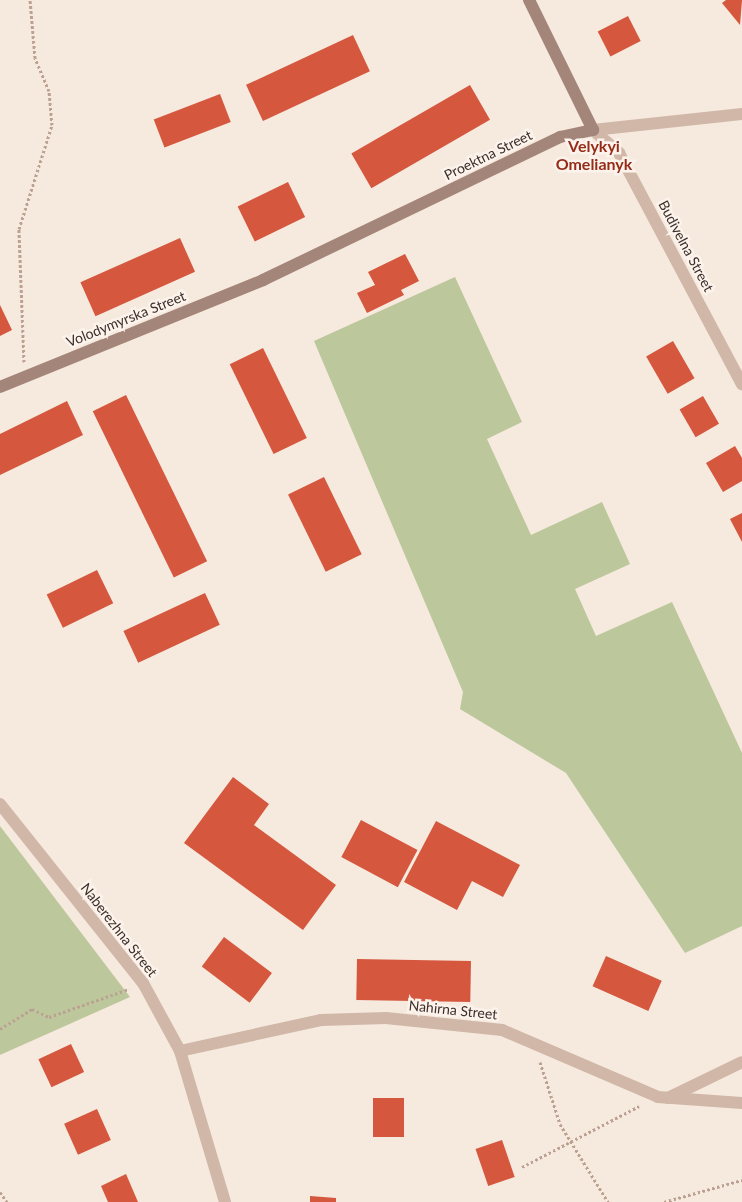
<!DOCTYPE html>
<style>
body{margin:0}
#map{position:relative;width:742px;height:1202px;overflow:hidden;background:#f6e9de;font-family:Lato,sans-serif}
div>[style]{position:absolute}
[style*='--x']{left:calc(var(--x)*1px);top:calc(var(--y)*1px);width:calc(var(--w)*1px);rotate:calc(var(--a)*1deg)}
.green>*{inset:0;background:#bcc79c}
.building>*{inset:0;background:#d4573e;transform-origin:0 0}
.path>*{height:3px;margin-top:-1.5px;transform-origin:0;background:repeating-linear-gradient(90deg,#bca192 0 2.5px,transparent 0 5px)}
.street>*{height:12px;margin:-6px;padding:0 6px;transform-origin:6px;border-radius:6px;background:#d0b7a8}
.secondary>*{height:12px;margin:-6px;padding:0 6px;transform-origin:6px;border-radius:6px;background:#a48579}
span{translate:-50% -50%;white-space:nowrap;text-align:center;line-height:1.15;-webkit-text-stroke:5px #fcf3ec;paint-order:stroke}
.street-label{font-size:14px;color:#3c2e29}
.quarter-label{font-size:16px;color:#962c17;font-weight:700}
</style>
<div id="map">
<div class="green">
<div style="clip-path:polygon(455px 277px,522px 422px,487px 439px,531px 535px,602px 502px,630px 564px,575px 589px,596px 636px,672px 602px,742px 753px,742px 926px,685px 953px,566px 773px,460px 709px,463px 692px,314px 341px)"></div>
<div style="clip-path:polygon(0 826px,130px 997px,0 1055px)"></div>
</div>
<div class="building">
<div style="clip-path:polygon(726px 0,742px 0,740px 25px,722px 3px)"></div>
<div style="left:628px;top:16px;width:28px;height:34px;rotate:63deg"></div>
<div style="left:353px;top:35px;width:40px;height:118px;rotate:65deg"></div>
<div style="left:470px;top:85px;width:40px;height:137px;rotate:60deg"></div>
<div style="left:220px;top:94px;width:30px;height:71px;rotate:69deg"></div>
<div style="left:288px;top:182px;width:39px;height:56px;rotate:64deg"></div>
<div style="left:180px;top:238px;width:37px;height:109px;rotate:66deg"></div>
<div style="clip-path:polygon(405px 254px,419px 281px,401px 290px,404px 295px,367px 313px,357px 293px,375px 285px,368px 272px)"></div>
<div style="clip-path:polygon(0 305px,12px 330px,0 336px)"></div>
<div style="left:673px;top:341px;width:43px;height:31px;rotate:60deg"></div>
<div style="left:263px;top:348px;width:100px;height:37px;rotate:64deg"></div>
<div style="left:126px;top:395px;width:185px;height:37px;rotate:64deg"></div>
<div style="left:703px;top:396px;width:32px;height:27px;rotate:60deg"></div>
<div style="clip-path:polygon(67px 401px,83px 435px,0 475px,0 434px)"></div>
<div style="clip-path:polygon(735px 446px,742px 458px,742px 481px,723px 492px,706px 463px)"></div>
<div style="left:324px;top:477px;width:86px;height:40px;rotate:64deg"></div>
<div style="clip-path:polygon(742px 513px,742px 542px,730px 519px)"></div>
<div style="left:97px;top:570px;width:37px;height:56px;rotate:64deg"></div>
<div style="left:205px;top:593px;width:35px;height:90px;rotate:65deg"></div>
<div style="clip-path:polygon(233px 777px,269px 804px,254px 825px,336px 885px,303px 930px,184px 843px)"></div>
<div style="left:361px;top:820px;width:64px;height:42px;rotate:28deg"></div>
<div style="clip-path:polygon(436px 821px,520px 865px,503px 897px,472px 881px,457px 910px,404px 882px)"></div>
<div style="left:224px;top:937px;width:60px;height:37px;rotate:37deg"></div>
<div style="left:606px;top:956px;width:61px;height:33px;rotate:24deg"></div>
<div style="left:357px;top:959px;width:114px;height:41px;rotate:1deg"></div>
<div style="left:71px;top:1044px;width:31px;height:36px;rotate:65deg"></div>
<div style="left:373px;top:1098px;width:31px;height:39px"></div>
<div style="left:97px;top:1109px;width:34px;height:36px;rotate:66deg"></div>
<div style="left:502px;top:1140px;width:39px;height:28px;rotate:71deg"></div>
<div style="clip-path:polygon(126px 1174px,138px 1202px,108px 1202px,101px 1186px)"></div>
<div style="clip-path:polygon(310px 1196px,336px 1198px,336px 1202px,310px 1202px)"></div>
</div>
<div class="path">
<div style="--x:24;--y:362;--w:133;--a:-92.2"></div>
<div style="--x:19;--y:229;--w:109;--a:-72.4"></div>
<div style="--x:52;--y:125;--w:34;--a:-95"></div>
<div style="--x:49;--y:91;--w:36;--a:-113"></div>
<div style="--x:35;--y:58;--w:58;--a:-94.9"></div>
<div style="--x:0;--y:1029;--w:38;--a:-32"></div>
<div style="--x:32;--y:1009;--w:19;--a:25"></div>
<div style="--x:49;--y:1017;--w:85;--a:-19.3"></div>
<div style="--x:540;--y:1062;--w:65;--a:72.1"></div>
<div style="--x:560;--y:1124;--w:92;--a:58.4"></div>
<div style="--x:522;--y:1167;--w:132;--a:-27.5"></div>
<div style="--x:0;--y:1192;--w:12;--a:55"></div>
<div style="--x:664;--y:1202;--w:81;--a:-15.8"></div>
</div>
<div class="street">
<div style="--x:593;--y:130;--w:35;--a:41"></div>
<div style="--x:619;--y:153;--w:262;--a:62"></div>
<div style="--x:593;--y:130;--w:150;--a:-6.1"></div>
<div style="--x:0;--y:804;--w:229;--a:51.4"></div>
<div style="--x:143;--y:983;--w:77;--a:61.4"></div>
<div style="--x:180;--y:1051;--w:158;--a:73.4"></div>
<div style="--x:180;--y:1051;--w:144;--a:-12.4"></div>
<div style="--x:321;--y:1020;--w:65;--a:-1.8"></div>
<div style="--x:386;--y:1018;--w:117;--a:5.9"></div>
<div style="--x:502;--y:1030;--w:170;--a:23.2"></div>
<div style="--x:658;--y:1097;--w:84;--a:4.1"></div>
<div style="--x:668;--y:1098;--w:82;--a:-25.9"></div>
</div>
<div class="secondary">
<div style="--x:0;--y:387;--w:284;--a:-22.1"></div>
<div style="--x:263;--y:280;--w:330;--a:-25.7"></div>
<div style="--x:560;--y:137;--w:34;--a:-12"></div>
<div style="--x:593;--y:130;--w:145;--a:-116.2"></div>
</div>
<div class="street-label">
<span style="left:488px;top:155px;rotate:-26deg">Proektna Street</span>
<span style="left:686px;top:246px;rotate:62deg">Budivelna Street</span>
<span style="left:126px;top:319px;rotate:-22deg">Volodymyrska Street</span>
<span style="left:119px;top:930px;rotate:52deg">Naberezhna Street</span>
<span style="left:453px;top:1010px;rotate:6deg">Nahirna Street</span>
</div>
<div class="quarter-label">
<span style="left:594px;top:155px">Velykyi<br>Omelianyk</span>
</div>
</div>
